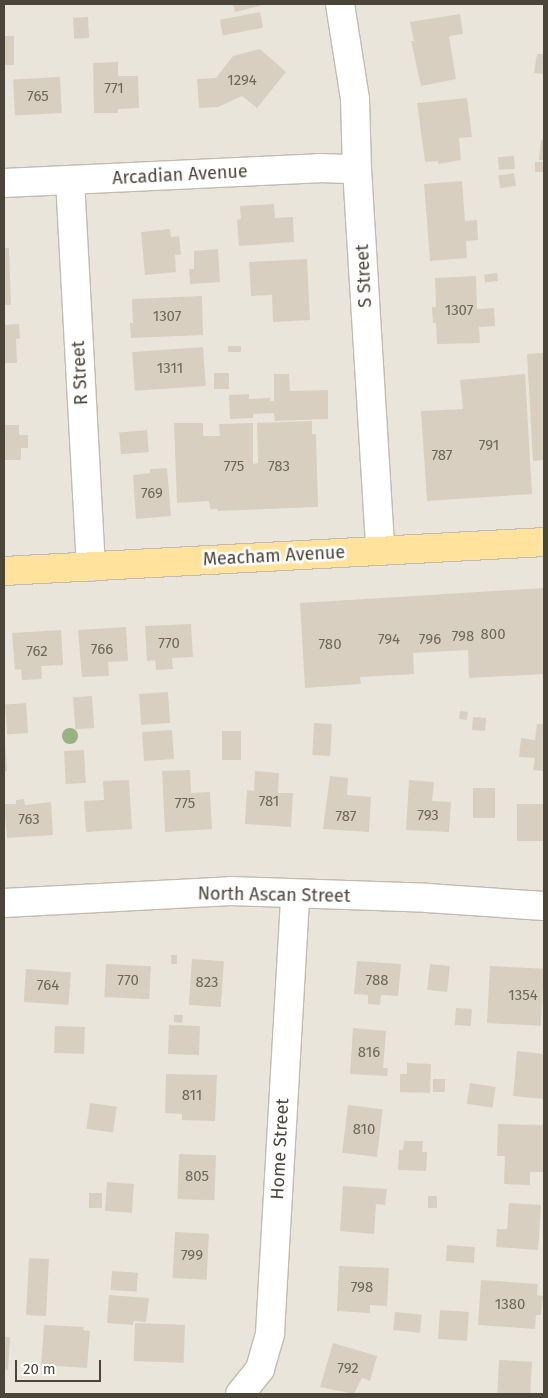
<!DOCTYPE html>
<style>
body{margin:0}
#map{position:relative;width:548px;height:1398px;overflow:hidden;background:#f6f3ec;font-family:"Fira Sans",sans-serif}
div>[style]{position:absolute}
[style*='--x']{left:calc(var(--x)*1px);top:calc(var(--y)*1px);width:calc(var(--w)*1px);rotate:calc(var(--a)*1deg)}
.residential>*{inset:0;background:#eae5da;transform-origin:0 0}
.building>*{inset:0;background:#d8cfc1;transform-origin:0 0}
.roads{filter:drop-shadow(1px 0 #c2bbae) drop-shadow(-1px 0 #c2bbae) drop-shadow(0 1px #c2bbae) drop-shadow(0 -1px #c2bbae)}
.minor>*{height:28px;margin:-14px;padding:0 14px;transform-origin:14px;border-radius:14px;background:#fff}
.major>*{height:28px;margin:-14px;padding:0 14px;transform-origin:14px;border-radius:14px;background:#ffe39c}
.trees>*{width:16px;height:16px;margin:-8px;border-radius:50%;background:#97b381}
span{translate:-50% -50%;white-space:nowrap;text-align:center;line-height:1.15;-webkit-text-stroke:5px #fff;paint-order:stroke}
.number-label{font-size:15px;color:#6e675b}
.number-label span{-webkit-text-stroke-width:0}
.street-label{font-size:18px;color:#4b4439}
.frame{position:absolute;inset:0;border:5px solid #4b4439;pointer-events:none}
.scale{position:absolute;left:15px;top:1360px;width:86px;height:22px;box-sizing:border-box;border:2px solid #4b4439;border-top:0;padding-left:6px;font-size:15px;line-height:18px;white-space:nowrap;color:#4b4439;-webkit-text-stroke:4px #fff;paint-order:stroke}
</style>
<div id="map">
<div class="residential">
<div style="left:4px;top:4px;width:540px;height:1390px"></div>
</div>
<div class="building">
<div style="clip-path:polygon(233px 4px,267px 4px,235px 12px)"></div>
<div style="left:260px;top:12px;width:16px;height:41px;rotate:79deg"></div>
<div style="clip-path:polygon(460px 14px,463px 34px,449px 36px,456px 79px,421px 86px,411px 41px,414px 41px,410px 22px)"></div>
<div style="left:88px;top:17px;width:21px;height:15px;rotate:87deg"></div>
<div style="left:4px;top:36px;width:10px;height:29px"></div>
<div style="clip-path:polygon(260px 49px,286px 72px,257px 108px,242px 96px,218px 107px,199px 108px,197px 79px,216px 78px,233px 56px)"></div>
<div style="clip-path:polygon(537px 54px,544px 54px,544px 74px,534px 73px)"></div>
<div style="clip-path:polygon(118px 62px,118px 76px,138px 76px,139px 108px,118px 109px,118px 113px,94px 113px,93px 63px)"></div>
<div style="left:60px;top:77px;width:36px;height:47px;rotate:87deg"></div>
<div style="clip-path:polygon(467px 98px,472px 137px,459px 138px,461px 160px,438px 164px,438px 161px,425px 162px,417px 103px)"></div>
<div style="clip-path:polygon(541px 140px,544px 140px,544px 160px,539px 160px)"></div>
<div style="left:514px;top:156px;width:13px;height:16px;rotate:86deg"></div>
<div style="left:535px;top:162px;width:9px;height:10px"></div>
<div style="left:514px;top:173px;width:13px;height:16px;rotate:81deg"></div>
<div style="clip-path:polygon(462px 181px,465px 221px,477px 220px,478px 240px,466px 241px,467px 258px,430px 261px,424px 184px)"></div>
<div style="clip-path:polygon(274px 204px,275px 218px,293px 217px,294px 242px,239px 246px,237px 220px,241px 219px,240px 206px)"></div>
<div style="clip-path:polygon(170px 229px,171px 237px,179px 236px,181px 255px,175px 255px,176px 272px,145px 275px,141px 232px)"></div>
<div style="clip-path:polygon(4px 248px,9px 248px,11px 305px,4px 305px)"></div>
<div style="clip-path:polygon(218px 249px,220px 282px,190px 284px,189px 269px,194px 269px,194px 251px)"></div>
<div style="clip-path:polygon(307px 259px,310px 320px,273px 322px,272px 295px,251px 296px,249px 262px)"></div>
<div style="left:497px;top:273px;width:8px;height:13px;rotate:83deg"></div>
<div style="clip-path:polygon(476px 276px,477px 309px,494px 308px,495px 326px,479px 327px,480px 343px,437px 344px,436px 323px,433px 323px,432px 307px,436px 307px,435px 278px)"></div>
<div style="clip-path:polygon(202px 296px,203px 335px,131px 338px,130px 323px,133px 323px,132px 299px)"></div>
<div style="clip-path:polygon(19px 324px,20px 338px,16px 339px,17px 363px,4px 363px,4px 325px)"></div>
<div style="left:241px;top:346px;width:6px;height:13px;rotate:90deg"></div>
<div style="left:203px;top:347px;width:39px;height:71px;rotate:86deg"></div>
<div style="clip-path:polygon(544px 353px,544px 460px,533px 461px,527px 354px)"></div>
<div style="left:214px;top:373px;width:15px;height:16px"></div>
<div style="clip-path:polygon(274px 374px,289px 374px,290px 391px,328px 390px,328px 419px,275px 421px,274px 413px,253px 414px,253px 418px,230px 419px,229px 395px,249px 394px,249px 399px,270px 398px,270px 401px,274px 401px)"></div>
<div style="clip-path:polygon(525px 374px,532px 494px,427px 501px,421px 411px,463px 409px,460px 380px)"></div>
<div style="clip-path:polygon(312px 421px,312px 434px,316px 434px,318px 507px,218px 511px,218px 509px,210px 509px,209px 501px,177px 503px,174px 423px,203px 423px,203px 436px,220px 436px,219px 424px,253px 423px,253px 464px,258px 463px,257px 423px)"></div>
<div style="clip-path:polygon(4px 425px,19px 425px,19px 435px,28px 435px,28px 448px,21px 448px,21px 460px,4px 460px)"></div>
<div style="left:147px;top:430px;width:22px;height:28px;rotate:85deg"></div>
<div style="clip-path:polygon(167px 468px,171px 516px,136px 519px,133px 475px,150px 473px,150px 469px)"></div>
<div style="clip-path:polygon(544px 588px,544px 674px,469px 678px,468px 650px,413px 653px,414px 674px,360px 677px,361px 684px,305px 688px,300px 603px)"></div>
<div style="clip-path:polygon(191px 624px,193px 657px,172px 658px,173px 669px,156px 670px,155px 660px,147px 661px,145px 626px)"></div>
<div style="clip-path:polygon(126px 627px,128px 661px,108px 662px,109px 676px,82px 677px,78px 630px)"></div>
<div style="clip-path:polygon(61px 630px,63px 665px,41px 666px,42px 679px,22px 680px,21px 669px,15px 670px,12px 633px)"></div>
<div style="left:168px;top:692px;width:31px;height:29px;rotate:86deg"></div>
<div style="left:92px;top:696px;width:32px;height:19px;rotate:86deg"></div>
<div style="left:26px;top:703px;width:30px;height:21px;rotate:86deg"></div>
<div style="left:460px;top:711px;width:8px;height:8px;rotate:7deg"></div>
<div style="left:473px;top:717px;width:13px;height:13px;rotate:4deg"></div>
<div style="left:314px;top:723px;width:18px;height:32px;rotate:3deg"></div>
<div style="clip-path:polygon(537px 724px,544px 724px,544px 771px,533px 770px,535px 758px,519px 757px,521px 738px,535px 740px)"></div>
<div style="left:172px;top:730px;width:29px;height:30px;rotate:86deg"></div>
<div style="left:222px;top:731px;width:19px;height:29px"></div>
<div style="clip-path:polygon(4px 740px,5px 740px,7px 771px,4px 772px)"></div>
<div style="left:84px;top:750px;width:33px;height:20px;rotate:87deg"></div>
<div style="clip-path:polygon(190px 770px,191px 793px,210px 792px,212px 829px,165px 832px,162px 771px)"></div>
<div style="clip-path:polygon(255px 771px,279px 773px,278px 793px,293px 793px,291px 827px,245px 824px,247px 790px,254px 791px)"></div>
<div style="clip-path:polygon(330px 776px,348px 778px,347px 795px,371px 797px,369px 832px,323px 829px)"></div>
<div style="clip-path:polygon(129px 780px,132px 829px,86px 832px,84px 801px,104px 800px,103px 781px)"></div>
<div style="clip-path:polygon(409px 780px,434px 782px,432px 801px,451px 802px,449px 832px,406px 830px)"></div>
<div style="left:473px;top:788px;width:22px;height:30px"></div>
<div style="clip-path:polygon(24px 799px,25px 805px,51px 802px,53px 835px,7px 838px,4px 804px,16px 804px,16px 800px)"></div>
<div style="left:517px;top:804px;width:27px;height:37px"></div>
<div style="left:171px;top:955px;width:6px;height:9px"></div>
<div style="left:192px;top:959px;width:32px;height:46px;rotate:4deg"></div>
<div style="clip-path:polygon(357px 961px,401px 964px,398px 996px,381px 995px,380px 1005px,368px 1004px,368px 995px,354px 994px)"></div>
<div style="left:106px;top:964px;width:45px;height:33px;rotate:3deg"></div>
<div style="left:430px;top:964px;width:20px;height:26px;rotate:6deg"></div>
<div style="left:490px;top:966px;width:54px;height:57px;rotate:3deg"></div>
<div style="left:26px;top:969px;width:45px;height:33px;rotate:4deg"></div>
<div style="left:456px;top:1008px;width:16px;height:17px;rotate:4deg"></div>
<div style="clip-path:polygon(174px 1015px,183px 1015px,182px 1023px,174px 1022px)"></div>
<div style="left:169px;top:1025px;width:31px;height:29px;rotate:2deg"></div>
<div style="left:55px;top:1026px;width:30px;height:27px;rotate:2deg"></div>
<div style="clip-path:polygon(353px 1028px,386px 1031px,383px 1068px,388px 1068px,387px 1076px,350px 1074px)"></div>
<div style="clip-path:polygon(517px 1051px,544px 1054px,544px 1099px,513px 1096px)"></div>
<div style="clip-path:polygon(407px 1063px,431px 1064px,430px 1093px,400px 1092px,400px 1074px,407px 1074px)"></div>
<div style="clip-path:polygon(166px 1074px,217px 1075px,215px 1121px,182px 1120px,182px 1114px,165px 1113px)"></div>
<div style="left:433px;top:1079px;width:12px;height:13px"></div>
<div style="left:470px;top:1083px;width:26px;height:21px;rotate:9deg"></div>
<div style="left:90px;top:1103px;width:27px;height:26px;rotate:8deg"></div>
<div style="left:348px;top:1105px;width:35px;height:48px;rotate:7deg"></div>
<div style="clip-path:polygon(498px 1124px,544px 1125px,543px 1172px,530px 1172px,530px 1185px,504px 1184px,505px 1156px,497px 1156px)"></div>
<div style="clip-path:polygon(404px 1141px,423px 1141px,422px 1152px,427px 1152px,426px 1171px,398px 1170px,399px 1150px,403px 1150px)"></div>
<div style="left:179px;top:1154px;width:37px;height:45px;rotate:2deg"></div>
<div style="left:107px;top:1182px;width:27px;height:29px;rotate:4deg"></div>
<div style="clip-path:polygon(343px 1186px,387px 1189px,385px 1205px,376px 1204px,374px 1234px,340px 1231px)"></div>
<div style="left:89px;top:1193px;width:13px;height:15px"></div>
<div style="left:437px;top:1196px;width:12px;height:9px;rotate:90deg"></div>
<div style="clip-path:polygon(509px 1203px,541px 1205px,538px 1250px,496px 1247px,497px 1229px,507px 1229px)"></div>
<div style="left:175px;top:1232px;width:34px;height:46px;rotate:3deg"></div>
<div style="left:447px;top:1245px;width:28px;height:16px;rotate:4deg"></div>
<div style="left:29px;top:1258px;width:20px;height:57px;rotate:3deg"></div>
<div style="clip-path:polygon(339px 1266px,389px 1268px,387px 1306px,370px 1305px,370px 1313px,337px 1311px)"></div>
<div style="left:112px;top:1271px;width:26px;height:19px;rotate:4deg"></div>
<div style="clip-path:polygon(481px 1280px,538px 1284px,537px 1295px,543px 1296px,541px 1315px,536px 1315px,535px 1329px,478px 1325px)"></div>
<div style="clip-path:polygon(109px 1295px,149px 1298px,146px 1322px,134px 1321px,133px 1325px,107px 1323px)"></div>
<div style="left:440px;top:1310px;width:29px;height:29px;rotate:4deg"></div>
<div style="left:395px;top:1312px;width:27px;height:18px;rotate:6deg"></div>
<div style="left:135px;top:1323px;width:50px;height:38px;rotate:2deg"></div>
<div style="clip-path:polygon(44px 1325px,84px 1327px,83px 1330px,90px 1331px,87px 1368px,41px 1365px)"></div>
<div style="clip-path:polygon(4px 1337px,10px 1337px,8px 1370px,4px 1369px)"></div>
<div style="clip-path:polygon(333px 1343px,377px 1356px,370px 1381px,362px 1378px,354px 1394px,320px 1387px)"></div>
<div style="left:499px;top:1360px;width:33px;height:34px;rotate:3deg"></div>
</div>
<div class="roads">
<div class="minor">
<div style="--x:340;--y:4;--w:96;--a:81"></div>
<div style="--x:355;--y:99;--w:70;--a:88.4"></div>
<div style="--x:357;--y:169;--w:382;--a:86.5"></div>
<div style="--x:70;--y:180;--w:387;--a:86.9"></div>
<div style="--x:4;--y:183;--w:315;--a:-2.7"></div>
<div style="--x:319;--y:168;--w:38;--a:2"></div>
<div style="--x:4;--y:903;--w:227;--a:-3"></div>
<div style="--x:231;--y:891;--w:196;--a:2"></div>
<div style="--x:427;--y:898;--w:117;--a:3.9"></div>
<div style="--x:240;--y:1394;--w:32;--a:-51"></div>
<div style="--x:260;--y:1369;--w:37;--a:-74"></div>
<div style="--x:270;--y:1333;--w:439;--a:-86.7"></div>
</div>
<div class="major">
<div style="--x:4;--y:571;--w:541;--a:-3.07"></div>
</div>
</div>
<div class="trees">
<div style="left:70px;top:736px"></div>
</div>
<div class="number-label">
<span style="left:242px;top:81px">1294</span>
<span style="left:114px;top:89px">771</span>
<span style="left:38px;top:97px">765</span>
<span style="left:459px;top:311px">1307</span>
<span style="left:167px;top:317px">1307</span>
<span style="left:170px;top:369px">1311</span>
<span style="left:489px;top:446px">791</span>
<span style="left:442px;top:456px">787</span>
<span style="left:234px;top:467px">775</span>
<span style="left:279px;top:467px">783</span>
<span style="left:152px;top:494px">769</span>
<span style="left:493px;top:635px">800</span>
<span style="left:463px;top:637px">798</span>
<span style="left:389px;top:640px">794</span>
<span style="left:430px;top:640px">796</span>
<span style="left:169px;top:644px">770</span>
<span style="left:330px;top:645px">780</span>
<span style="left:102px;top:650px">766</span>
<span style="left:37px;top:652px">762</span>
<span style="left:269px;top:802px">781</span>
<span style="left:185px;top:804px">775</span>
<span style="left:428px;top:816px">793</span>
<span style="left:346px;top:817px">787</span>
<span style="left:29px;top:820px">763</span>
<span style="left:128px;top:981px">770</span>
<span style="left:377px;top:981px">788</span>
<span style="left:207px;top:983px">823</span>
<span style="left:48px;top:986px">764</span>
<span style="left:523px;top:996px">1354</span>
<span style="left:369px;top:1053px">816</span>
<span style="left:192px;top:1096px">811</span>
<span style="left:364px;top:1130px">810</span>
<span style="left:197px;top:1177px">805</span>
<span style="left:192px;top:1256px">799</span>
<span style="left:362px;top:1288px">798</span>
<span style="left:510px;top:1305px">1380</span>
<span style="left:348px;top:1369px">792</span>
</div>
<div class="street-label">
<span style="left:180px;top:175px;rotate:-3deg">Arcadian Avenue</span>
<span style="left:364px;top:276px;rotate:-93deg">S Street</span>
<span style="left:80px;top:373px;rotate:-93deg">R Street</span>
<span style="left:274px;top:556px;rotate:-3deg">Meacham Avenue</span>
<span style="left:274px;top:895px;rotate:1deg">North Ascan Street</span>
<span style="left:280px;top:1149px;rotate:-87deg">Home Street</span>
</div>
<div class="frame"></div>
<div class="scale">20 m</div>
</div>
